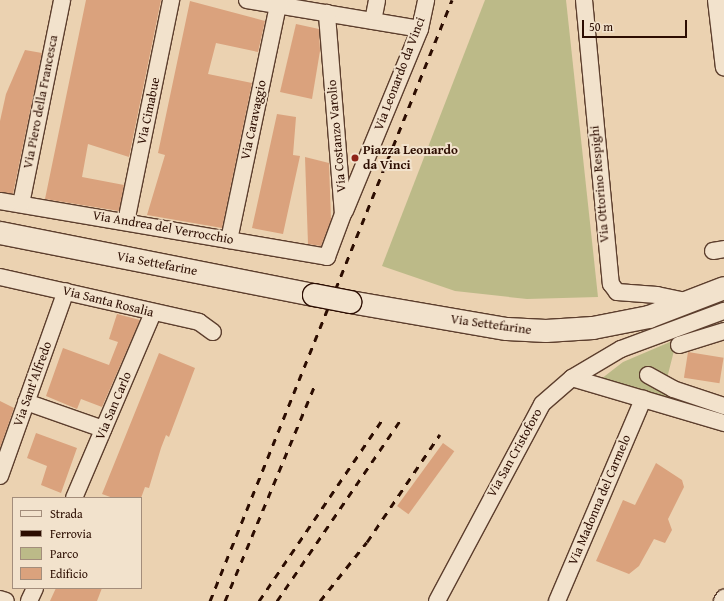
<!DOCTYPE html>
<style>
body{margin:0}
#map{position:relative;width:724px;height:601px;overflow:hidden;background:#ebd2b1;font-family:"Gentium Book Plus",serif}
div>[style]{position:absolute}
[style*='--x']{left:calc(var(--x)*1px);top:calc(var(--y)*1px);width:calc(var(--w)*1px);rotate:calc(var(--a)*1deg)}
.green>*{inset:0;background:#bcba88}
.building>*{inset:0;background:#daa27d;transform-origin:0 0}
.roads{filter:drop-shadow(1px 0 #5c3e2d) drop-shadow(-1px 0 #5c3e2d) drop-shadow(0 1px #5c3e2d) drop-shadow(0 -1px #5c3e2d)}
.street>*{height:16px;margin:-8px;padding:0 8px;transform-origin:8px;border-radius:8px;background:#f2e2cc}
.secondary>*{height:22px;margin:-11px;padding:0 11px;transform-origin:11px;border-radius:11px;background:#f2e2cc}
.rail>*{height:3px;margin-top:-1.5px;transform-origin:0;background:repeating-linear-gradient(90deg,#2c0d01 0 7px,transparent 0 14px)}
.bridges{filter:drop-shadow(1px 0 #2c0d01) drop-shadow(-1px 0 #2c0d01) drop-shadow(0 1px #2c0d01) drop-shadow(0 -1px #2c0d01)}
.secondary-bridge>*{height:22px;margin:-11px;padding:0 11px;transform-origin:11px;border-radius:11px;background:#f2e2cc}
.dots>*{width:11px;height:11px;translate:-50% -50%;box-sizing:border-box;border:2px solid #f2e2cc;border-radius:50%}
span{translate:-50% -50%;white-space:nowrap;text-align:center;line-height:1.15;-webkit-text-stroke:4px #f2e2cc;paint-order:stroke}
.street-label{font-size:13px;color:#2c0d01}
.poi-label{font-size:13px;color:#2c0d01;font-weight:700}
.left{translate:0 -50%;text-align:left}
.legend{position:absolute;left:12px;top:497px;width:130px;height:92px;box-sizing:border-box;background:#f2e2cc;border:1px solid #a38d7b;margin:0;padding:5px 7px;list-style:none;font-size:12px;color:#2c0d01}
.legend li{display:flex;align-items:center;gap:8px;height:20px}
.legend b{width:20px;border:1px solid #a38d7b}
.scale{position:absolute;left:582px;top:20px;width:105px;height:18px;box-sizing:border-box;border:2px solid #2c0d01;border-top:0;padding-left:5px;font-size:12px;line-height:14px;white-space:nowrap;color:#2c0d01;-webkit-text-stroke:3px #f2e2cc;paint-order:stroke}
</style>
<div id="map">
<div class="green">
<div style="clip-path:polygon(485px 0,566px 0,598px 297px,527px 299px,455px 291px,382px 266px)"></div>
<div style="clip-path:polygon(677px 339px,664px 390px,724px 410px,724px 418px,601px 379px,623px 362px)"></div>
</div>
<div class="building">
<div style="clip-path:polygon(86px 0,161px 0,129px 157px,88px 144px,82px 177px,124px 185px,119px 211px,45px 199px)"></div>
<div style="clip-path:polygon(190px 1px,265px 21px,258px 52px,216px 43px,208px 74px,252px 83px,222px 228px,147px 215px,165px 155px,158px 153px)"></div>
<div style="clip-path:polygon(296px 24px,319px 29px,320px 51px,312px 99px,280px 92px)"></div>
<div style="clip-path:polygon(25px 50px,42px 53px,13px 194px,0 192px,0 121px,6px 94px)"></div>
<div style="clip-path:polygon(277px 114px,296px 117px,293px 155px,300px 156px,283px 234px,252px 228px)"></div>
<div style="clip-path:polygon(305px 157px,329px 163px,331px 220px,321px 246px,308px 244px)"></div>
<div style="clip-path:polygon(117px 314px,140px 320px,102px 407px,81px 399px,77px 409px,46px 396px,63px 348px,109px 365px,118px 342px,109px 339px)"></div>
<div style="left:688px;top:352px;width:36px;height:26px;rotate:9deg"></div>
<div style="clip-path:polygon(159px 353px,195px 368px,169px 437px,166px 435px,161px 448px,149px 488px,145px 487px,141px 498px,113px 498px,102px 494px)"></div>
<div style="clip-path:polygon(0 401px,14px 408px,0 448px)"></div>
<div style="clip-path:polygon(36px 433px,77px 448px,61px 493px,41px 485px,47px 466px,27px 458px)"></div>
<div style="left:443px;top:443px;width:14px;height:78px;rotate:36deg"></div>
<div style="clip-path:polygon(656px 463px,682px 480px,684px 487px,668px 519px,672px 530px,665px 543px,654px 539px,639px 566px,629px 574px,596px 561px,623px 500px,635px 505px)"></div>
<div style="clip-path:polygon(56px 588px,102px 588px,97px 601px,50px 601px)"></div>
</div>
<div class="roads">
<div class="street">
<div style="--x:247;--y:0;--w:175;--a:9.5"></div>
<div style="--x:584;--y:0;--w:285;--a:84.6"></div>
<div style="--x:611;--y:284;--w:10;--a:53"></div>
<div style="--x:617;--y:292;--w:40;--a:4.3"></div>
<div style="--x:657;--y:295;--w:33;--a:12"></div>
<div style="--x:716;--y:0;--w:68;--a:83.3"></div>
<div style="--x:373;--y:21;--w:21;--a:-79"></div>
<div style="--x:0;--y:201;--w:332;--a:9.7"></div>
<div style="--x:327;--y:257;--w:46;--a:-69.6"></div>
<div style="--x:343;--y:214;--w:202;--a:-94.6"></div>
<div style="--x:21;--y:204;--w:208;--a:-78.6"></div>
<div style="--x:345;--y:211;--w:197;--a:-67.6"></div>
<div style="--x:420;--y:29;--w:30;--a:-78"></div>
<div style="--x:126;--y:222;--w:227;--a:-78.5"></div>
<div style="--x:229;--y:240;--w:245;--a:-78.2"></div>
<div style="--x:713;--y:251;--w:11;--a:-10"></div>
<div style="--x:0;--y:277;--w:204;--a:12.7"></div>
<div style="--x:199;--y:322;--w:17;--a:36"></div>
<div style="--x:679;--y:345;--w:47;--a:-17.3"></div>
<div style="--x:648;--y:375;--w:29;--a:29"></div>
<div style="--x:673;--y:389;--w:54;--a:18.4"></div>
<div style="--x:572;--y:378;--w:159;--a:16.5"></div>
<div style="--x:26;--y:402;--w:82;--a:19.3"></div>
<div style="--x:0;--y:476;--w:196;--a:-70.4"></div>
<div style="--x:74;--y:498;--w:201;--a:-66.9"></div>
<div style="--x:0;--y:599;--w:6;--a:18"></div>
<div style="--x:29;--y:601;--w:14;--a:-65"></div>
<div style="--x:437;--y:601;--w:223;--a:-61.9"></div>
<div style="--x:542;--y:404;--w:40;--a:-41"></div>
<div style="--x:572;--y:378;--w:57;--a:-30.6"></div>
<div style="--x:621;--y:349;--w:110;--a:-20.3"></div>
<div style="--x:557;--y:601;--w:220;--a:-66.9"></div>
<div style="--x:722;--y:601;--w:4;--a:-56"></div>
</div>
<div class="secondary">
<div style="--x:0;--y:233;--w:320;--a:11.2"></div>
<div style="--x:350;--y:302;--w:159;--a:9.8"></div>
<div style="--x:507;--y:329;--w:39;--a:3"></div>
<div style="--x:546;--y:331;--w:47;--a:-3.7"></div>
<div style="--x:593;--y:328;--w:57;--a:-11.1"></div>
<div style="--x:649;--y:317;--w:80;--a:-21.1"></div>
</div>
</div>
<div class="rail">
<div style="--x:210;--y:601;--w:648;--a:-68.07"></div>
<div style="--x:225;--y:601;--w:237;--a:-67.4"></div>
<div style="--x:259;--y:601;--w:219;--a:-55.8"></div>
<div style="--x:277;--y:601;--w:220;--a:-55.7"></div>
<div style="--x:320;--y:601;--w:75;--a:-51.5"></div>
<div style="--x:367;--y:542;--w:130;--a:-55.9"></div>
</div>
<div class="bridges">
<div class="secondary-bridge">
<div style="--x:314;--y:295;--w:37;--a:11"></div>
</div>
</div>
<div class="dots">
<div style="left:355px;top:158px;background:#8f2418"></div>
</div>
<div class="street-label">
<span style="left:400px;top:74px;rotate:-69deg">Via Leonardo da Vinci</span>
<span style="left:41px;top:102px;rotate:-79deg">Via Piero della Francesca</span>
<span style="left:149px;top:111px;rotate:-78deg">Via Cimabue</span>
<span style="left:254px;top:120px;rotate:-78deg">Via Caravaggio</span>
<span style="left:337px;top:136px;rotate:-95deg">Via Costanzo Varolio</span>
<span style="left:600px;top:184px;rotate:-95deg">Via Ottorino Respighi</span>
<span style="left:163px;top:228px;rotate:10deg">Via Andrea del Verrocchio</span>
<span style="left:157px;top:264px;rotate:11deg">Via Settefarine</span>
<span style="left:108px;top:302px;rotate:14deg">Via Santa Rosalia</span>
<span style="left:491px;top:325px;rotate:8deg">Via Settefarine</span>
<span style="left:33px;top:384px;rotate:-70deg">Via Sant'Alfredo</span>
<span style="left:114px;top:406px;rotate:-67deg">Via San Carlo</span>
<span style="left:515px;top:453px;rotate:-61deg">Via San Cristoforo</span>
<span style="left:600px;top:500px;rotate:-67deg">Via Madonna del Carmelo</span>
</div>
<div class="poi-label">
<span class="left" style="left:363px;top:158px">Piazza Leonardo<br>da Vinci</span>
</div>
<ul class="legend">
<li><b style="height:5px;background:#f2e2cc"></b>Strada</li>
<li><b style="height:5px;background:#2c0d01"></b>Ferrovia</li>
<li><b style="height:11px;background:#bcba88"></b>Parco</li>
<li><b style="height:11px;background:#daa27d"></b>Edificio</li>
</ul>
<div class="scale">50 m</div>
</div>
